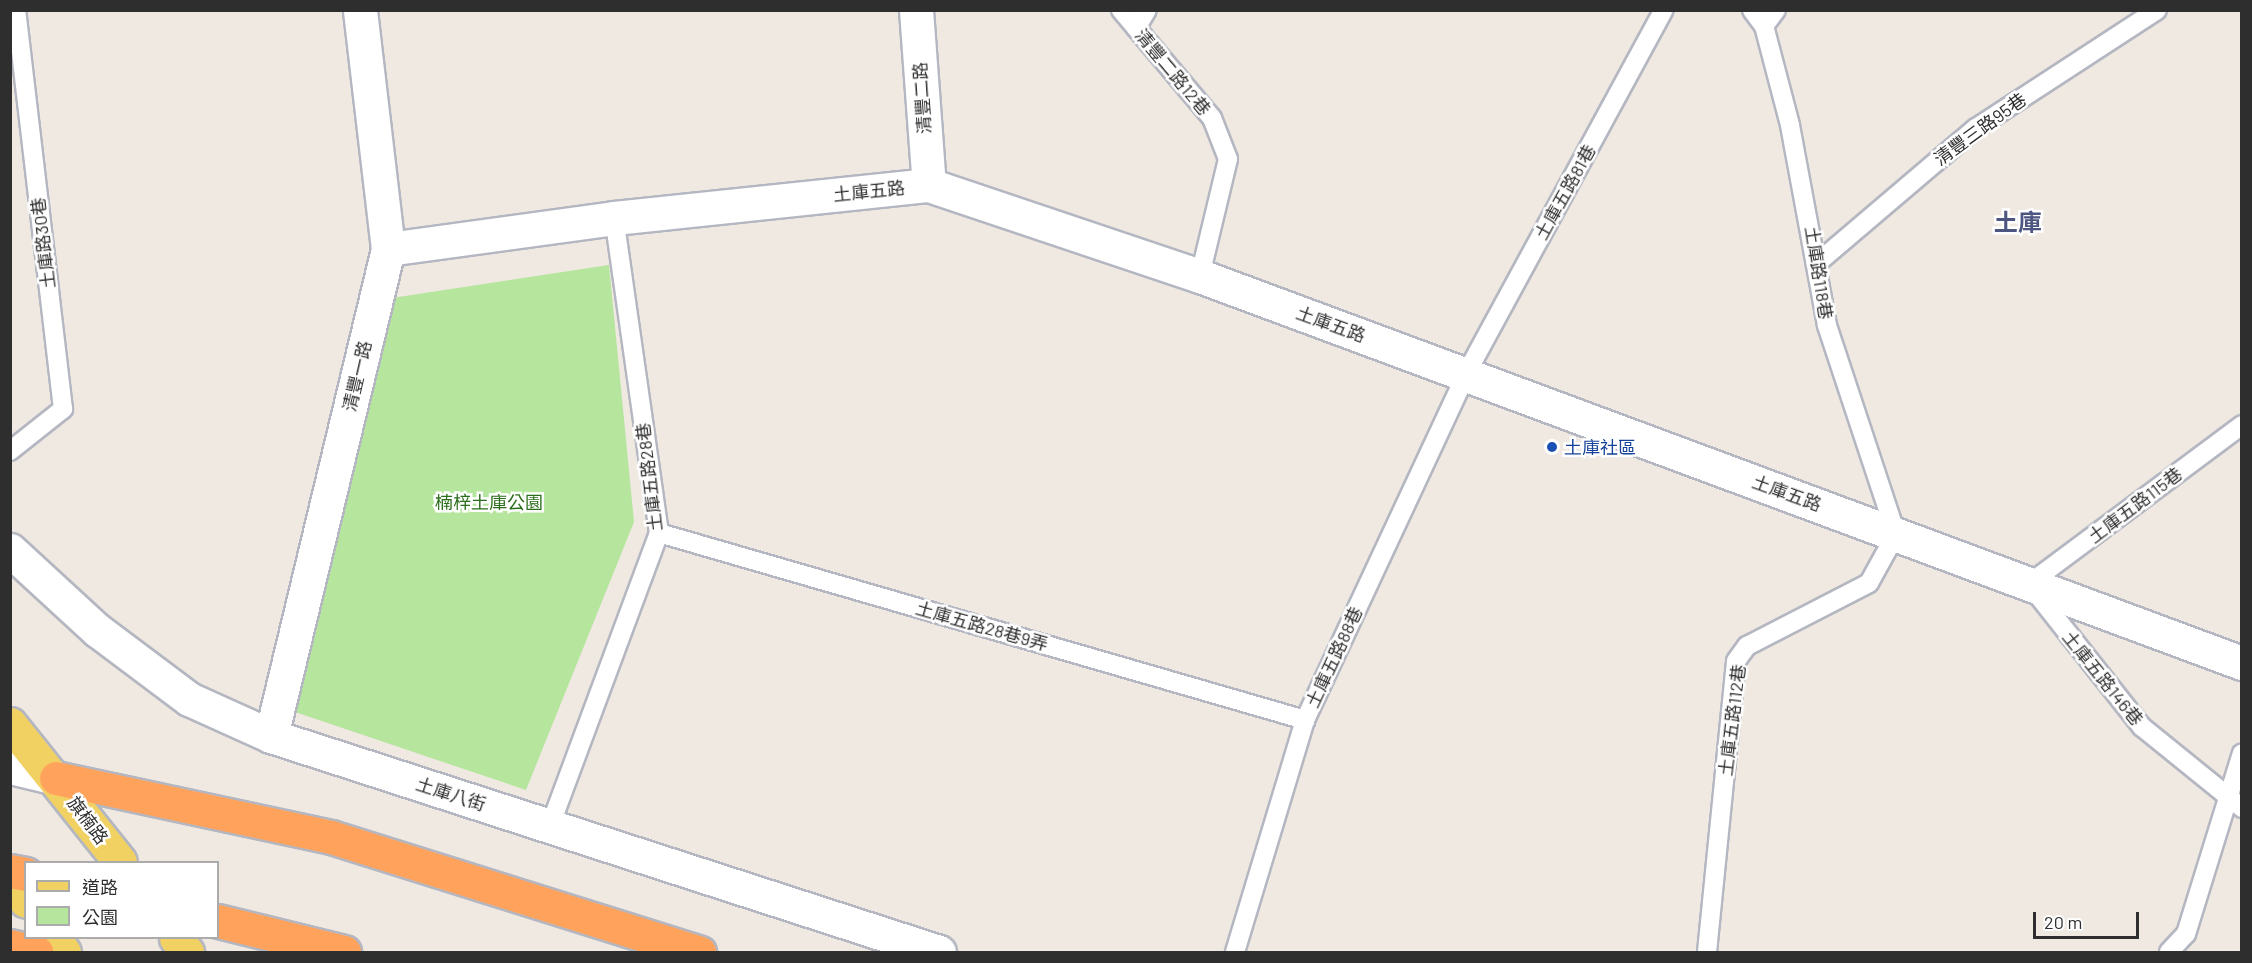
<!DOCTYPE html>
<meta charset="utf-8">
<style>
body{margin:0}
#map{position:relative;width:2252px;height:963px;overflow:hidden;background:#efe9e1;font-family:Barlow,"Noto Sans TC",sans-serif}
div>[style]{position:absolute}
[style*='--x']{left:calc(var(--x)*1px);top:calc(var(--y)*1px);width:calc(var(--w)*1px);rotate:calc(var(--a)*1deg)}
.green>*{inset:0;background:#b6e59e}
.roads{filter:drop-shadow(2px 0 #b4b7c1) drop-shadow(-2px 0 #b4b7c1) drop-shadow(0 2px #b4b7c1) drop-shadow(0 -2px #b4b7c1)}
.lane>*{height:18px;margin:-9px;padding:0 9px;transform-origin:9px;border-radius:9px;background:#fff}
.street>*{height:33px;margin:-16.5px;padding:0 16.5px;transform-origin:16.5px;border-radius:16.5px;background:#fff}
.secondary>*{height:33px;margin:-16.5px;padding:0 16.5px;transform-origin:16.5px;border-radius:16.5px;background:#fff}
.primary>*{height:33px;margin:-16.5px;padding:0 16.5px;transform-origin:16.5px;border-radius:16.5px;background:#f2d163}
.highway>*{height:33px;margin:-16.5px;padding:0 16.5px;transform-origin:16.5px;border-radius:16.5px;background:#ffa35c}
.dots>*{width:16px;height:16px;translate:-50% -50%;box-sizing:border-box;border:3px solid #fff;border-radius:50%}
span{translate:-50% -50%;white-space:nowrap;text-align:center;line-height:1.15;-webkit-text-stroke:5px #fff;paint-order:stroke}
.street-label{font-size:18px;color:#2e2e2e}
.transit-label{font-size:18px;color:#164399}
.left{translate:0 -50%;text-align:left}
.park-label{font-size:18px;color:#2c6e1b}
.district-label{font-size:24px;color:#4d5680;font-weight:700}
.frame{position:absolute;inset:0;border:12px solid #2e2e2e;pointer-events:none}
.legend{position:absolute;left:24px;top:861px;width:195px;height:78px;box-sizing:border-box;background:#fff;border:2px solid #ababab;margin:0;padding:8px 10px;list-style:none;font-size:18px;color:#2e2e2e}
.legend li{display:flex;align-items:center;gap:12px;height:30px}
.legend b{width:30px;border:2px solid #ababab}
.scale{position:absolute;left:2033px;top:912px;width:106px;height:27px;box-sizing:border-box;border:3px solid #2e2e2e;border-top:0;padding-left:8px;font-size:18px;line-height:21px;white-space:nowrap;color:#2e2e2e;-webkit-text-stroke:4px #fff;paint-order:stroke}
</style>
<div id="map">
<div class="green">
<div style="clip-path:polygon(609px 265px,634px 522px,526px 790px,292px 711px,392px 298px)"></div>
</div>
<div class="roads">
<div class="lane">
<div style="--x:1121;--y:10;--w:141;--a:49.9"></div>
<div style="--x:1212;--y:118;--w:44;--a:68.7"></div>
<div style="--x:1228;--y:159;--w:120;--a:103.5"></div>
<div style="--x:1764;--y:26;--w:20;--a:-53"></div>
<div style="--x:1136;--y:28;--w:21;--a:-59"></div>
<div style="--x:1816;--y:264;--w:210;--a:-40.4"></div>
<div style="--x:1976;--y:128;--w:216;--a:-33.1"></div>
<div style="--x:2242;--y:425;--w:266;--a:143.3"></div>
<div style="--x:2029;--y:584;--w:182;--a:51.7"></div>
<div style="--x:2142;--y:727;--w:129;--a:39"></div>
<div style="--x:10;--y:451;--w:68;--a:-38.4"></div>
<div style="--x:63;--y:409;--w:402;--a:-96.7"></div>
<div style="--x:659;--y:533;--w:673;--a:16.14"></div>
<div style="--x:550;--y:826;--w:313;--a:-69.6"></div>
<div style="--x:659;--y:533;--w:318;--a:-98.1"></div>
<div style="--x:1235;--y:952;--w:242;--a:-73.2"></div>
<div style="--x:1305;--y:720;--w:382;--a:-65"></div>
<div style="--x:1466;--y:374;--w:414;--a:-61.5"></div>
<div style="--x:1707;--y:952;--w:292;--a:-84.3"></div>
<div style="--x:1736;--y:661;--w:19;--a:-54"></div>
<div style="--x:1747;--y:646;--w:137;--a:-27.3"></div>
<div style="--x:1869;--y:583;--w:56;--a:-61.1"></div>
<div style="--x:1896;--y:534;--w:220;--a:-108.3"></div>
<div style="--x:1827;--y:325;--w:203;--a:-100.5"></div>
<div style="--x:1790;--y:125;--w:102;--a:-104.7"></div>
<div style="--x:1764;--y:26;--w:20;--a:-127"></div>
<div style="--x:2169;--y:952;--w:25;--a:-47"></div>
<div style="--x:2186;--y:934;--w:189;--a:-72.8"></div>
</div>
<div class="street">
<div style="--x:916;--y:10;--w:175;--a:85.8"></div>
<div style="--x:388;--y:249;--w:228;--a:-7.8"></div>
<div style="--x:614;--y:218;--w:317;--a:-6"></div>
<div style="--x:929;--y:185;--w:286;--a:18.6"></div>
<div style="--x:1200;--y:276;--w:1112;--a:20.38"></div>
<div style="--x:10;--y:550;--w:118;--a:42.6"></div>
<div style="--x:97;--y:630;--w:115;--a:36.9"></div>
<div style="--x:189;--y:699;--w:90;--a:24.3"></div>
<div style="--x:271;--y:736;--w:702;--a:17.92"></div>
<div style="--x:271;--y:736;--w:501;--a:-76.49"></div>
<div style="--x:388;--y:249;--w:241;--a:-96.7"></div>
</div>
<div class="secondary">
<div style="--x:10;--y:767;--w:47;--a:13.4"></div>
</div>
<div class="primary">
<div style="--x:10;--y:724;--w:176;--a:51.4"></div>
<div style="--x:10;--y:880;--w:26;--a:53"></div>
<div style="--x:53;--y:938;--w:18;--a:52"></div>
<div style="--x:176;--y:938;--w:18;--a:52"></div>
</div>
<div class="highway">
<div style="--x:56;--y:778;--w:281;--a:12.1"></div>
<div style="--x:331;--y:837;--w:386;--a:17.4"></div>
<div style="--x:10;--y:871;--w:16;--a:11"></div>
<div style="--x:218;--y:921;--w:130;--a:13.8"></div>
<div style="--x:10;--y:946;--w:27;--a:13"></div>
</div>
</div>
<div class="dots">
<div style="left:1552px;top:447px;background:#1a4fb4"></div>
</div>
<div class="street-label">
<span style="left:1173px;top:72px;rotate:50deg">清豐二路12巷</span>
<span style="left:922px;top:98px;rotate:-94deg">清豐二路</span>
<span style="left:1980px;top:129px;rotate:-36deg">清豐三路95巷</span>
<span style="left:869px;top:191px;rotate:-6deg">土庫五路</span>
<span style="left:1565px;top:192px;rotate:-61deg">土庫五路81巷</span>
<span style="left:43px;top:243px;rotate:-97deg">土庫路30巷</span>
<span style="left:1819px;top:273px;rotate:81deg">土庫路118巷</span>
<span style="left:1331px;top:324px;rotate:20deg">土庫五路</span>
<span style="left:357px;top:376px;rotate:-77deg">清豐一路</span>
<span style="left:649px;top:477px;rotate:-97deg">土庫五路28巷</span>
<span style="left:1787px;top:493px;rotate:20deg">土庫五路</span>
<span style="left:2135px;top:505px;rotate:-37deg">土庫五路115巷</span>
<span style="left:982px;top:626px;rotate:16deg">土庫五路28巷9弄</span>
<span style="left:1334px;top:657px;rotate:-65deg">土庫五路88巷</span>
<span style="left:2103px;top:678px;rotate:51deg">土庫五路146巷</span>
<span style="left:1732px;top:720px;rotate:-83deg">土庫五路112巷</span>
<span style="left:451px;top:794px;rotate:18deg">土庫八街</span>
<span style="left:88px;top:820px;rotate:53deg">旗楠路</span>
</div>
<div class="transit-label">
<span class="left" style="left:1564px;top:447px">土庫社區</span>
</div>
<div class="park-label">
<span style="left:489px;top:502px">楠梓土庫公園</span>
</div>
<div class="district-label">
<span style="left:2018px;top:222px">土庫</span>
</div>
<div class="frame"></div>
<ul class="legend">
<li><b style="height:8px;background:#f2d163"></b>道路</li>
<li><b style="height:16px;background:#b6e59e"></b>公園</li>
</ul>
<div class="scale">20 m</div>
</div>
